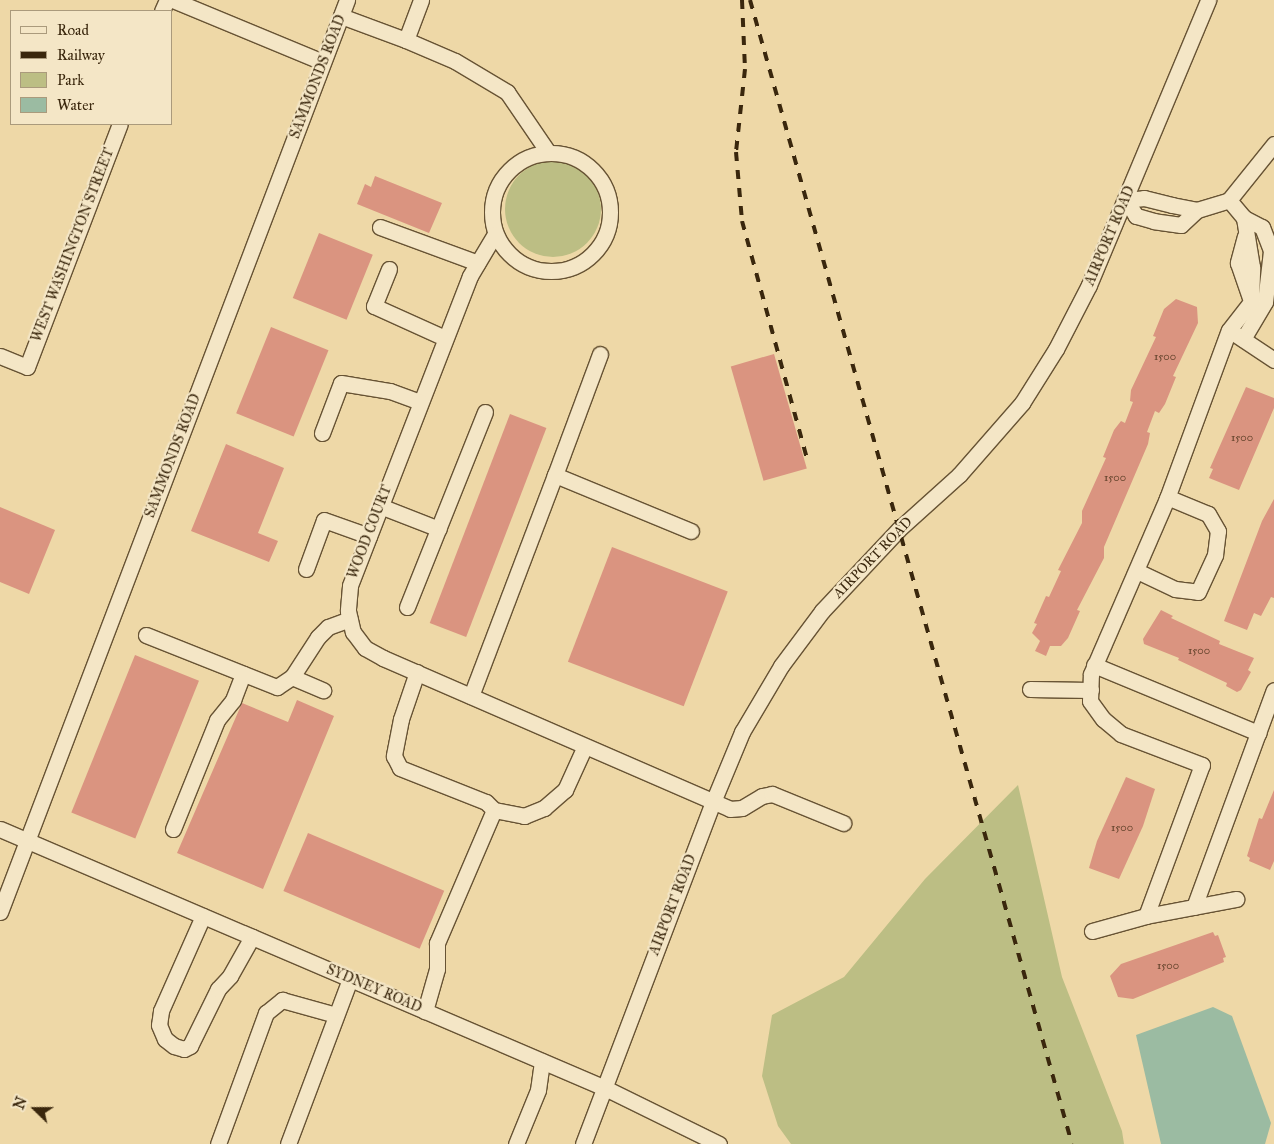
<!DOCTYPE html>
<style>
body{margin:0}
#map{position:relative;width:1274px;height:1144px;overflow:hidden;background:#eed8a7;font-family:"IM FELL Great Primer",serif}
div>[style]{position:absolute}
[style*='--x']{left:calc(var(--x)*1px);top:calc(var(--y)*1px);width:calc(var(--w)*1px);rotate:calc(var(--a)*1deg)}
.green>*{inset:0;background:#bcbe84}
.round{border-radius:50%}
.water>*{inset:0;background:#9bbba2}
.building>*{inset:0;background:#da9480;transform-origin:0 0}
.roads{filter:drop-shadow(1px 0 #675334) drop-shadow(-1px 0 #675334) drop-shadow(0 1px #675334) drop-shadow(0 -1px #675334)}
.minor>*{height:15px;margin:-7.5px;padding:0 7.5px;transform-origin:7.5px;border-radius:7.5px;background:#f4e6c6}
.minor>.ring{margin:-7.5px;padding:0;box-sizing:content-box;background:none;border:15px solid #f4e6c6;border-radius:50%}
.rail>*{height:4px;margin-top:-2px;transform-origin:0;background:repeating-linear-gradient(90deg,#3a270d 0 9px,transparent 0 18px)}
span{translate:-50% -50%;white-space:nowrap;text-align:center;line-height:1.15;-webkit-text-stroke:4.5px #f4e6c6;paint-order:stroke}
.number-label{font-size:11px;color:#62422a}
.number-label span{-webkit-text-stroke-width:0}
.street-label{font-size:14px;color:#3a270d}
.legend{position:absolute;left:10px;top:10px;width:162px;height:115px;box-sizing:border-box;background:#f4e6c6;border:1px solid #aa9a7c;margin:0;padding:6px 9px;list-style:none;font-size:15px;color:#3a270d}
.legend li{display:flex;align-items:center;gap:10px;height:25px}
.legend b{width:25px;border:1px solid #aa9a7c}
.north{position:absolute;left:10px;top:1084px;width:50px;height:50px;-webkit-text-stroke:4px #f4e6c6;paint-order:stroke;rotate:292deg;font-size:14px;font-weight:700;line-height:20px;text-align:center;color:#3a270d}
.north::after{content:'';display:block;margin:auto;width:18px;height:22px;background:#3a270d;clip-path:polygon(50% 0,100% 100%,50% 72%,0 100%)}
</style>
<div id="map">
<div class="green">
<div class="round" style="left:505px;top:161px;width:96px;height:96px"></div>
<div style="clip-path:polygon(1018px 785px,1062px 977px,1122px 1131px,1124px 1144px,791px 1144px,778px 1126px,762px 1076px,772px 1015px,844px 977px,925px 879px)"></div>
</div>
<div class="water">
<div style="clip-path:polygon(1213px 1007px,1232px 1016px,1271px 1123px,1265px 1144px,1161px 1144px,1136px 1035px)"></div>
</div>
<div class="building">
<div style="clip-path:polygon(375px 176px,442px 203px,429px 233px,357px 204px,365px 184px,371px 187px)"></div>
<div style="left:319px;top:233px;width:58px;height:70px;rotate:22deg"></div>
<div style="clip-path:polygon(1176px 299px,1197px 307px,1198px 323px,1173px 376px,1176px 377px,1165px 404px,1159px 413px,1155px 411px,1147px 432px,1150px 433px,1148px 444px,1104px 547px,1104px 558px,1077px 610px,1080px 611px,1068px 638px,1061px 646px,1050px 646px,1046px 656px,1035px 651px,1040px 641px,1032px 633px,1037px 624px,1034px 623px,1046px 596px,1049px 597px,1061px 571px,1058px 570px,1082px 523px,1082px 511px,1106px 458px,1103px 457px,1114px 430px,1121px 421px,1125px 423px,1133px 402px,1130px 401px,1131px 390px,1156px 337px,1153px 336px,1164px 309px)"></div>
<div style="left:271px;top:327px;width:62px;height:93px;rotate:22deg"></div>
<div style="left:774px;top:354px;width:119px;height:45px;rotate:74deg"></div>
<div style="clip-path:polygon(1246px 387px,1274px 398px,1274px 408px,1239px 490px,1209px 478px,1213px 469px,1210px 468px)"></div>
<div style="left:510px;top:414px;width:39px;height:224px;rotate:21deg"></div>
<div style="clip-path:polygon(226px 444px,284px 468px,258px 533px,278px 541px,269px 562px,191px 531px)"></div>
<div style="clip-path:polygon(1274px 499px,1274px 598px,1271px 597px,1261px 616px,1254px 613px,1247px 630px,1224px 621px,1262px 521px)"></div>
<div style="clip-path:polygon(0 507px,55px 530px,29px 594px,0 582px)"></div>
<div style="left:612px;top:547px;width:124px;height:123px;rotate:21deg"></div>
<div style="clip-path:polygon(1161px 610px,1173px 616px,1171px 618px,1220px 641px,1219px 644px,1254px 658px,1248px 670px,1251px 672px,1241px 690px,1237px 692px,1226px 686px,1227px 683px,1178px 660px,1179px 658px,1144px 644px,1143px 639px)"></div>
<div style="left:135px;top:655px;width:69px;height:170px;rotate:22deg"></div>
<div style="clip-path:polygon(297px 700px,334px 716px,263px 889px,177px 853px,242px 703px,288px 722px)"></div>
<div style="clip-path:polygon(1126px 777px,1155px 789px,1143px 826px,1119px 879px,1089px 868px,1097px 841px)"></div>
<div style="clip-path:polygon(1274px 790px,1274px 861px,1270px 870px,1249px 861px,1250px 858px,1247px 856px,1259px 818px,1262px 819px)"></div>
<div style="left:308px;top:833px;width:148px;height:63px;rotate:23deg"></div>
<div style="clip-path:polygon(1213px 932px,1215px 936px,1218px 935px,1226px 957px,1223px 958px,1224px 962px,1133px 999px,1118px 997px,1110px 976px,1121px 964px)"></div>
</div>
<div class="roads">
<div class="minor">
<div style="--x:173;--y:0;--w:162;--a:22.5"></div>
<div style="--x:162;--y:11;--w:12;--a:-66"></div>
<div style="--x:341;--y:16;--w:69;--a:20.3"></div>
<div style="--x:406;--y:40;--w:43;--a:-69.4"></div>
<div style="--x:406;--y:40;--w:53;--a:23.2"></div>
<div style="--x:455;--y:61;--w:61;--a:30.8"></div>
<div style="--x:507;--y:92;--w:73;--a:55.7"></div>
<div class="ring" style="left:492px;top:153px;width:103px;height:103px"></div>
<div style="--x:1144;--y:198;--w:29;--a:14"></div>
<div style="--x:1172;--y:205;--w:25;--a:11"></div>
<div style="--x:1197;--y:210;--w:22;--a:137"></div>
<div style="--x:1181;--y:225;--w:27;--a:-172"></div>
<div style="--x:1154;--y:221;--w:19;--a:-164"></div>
<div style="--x:1136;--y:216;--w:19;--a:-122"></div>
<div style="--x:1126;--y:200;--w:18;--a:-6"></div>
<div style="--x:1229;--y:200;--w:23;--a:50"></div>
<div style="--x:1244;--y:218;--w:20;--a:27"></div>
<div style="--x:1262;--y:227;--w:26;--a:69"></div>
<div style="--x:1271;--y:251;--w:51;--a:96.7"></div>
<div style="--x:1265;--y:302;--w:43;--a:120.7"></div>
<div style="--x:1197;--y:210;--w:34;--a:-17"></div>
<div style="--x:1229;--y:200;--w:72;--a:-51.2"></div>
<div style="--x:380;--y:227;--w:104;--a:20.2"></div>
<div style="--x:495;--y:234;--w:49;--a:120.8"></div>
<div style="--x:470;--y:276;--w:332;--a:111.2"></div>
<div style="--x:350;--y:586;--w:25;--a:95"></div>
<div style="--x:348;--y:611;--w:22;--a:77"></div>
<div style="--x:353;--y:632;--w:20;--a:53"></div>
<div style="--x:365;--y:648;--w:21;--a:29"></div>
<div style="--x:383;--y:658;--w:378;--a:23.5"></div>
<div style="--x:730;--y:809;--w:12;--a:-5"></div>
<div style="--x:742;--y:808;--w:23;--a:-31"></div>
<div style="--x:762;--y:796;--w:10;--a:-11"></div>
<div style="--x:772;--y:794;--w:77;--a:22.2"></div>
<div style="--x:1245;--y:236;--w:28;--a:105"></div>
<div style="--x:1238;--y:263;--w:36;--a:71"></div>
<div style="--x:389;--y:269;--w:40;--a:112"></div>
<div style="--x:374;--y:306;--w:78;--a:24.3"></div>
<div style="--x:1235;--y:334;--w:47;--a:33.7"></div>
<div style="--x:0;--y:356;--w:29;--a:22"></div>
<div style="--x:27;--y:367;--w:260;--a:-69.1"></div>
<div style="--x:322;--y:433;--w:53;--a:-69.2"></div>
<div style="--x:341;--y:383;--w:50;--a:9.3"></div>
<div style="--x:390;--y:391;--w:32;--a:20"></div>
<div style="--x:555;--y:475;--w:129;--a:-69.6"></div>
<div style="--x:380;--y:506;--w:63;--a:21.3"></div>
<div style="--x:306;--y:569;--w:52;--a:-69.8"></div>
<div style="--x:324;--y:520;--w:48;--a:19.6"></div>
<div style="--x:1137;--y:571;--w:42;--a:25.3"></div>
<div style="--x:1175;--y:589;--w:23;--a:7"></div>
<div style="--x:1198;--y:592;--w:41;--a:-65.3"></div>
<div style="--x:1215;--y:555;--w:24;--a:-83"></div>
<div style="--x:1218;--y:531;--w:20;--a:-120"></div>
<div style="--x:1208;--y:514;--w:44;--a:-157.5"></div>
<div style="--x:407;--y:607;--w:210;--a:-68.2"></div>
<div style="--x:146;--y:635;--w:141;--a:21.7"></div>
<div style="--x:277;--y:687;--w:18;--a:-34"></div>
<div style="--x:292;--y:677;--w:48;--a:-57"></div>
<div style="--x:318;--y:637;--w:14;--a:-45"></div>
<div style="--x:328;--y:627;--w:23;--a:-20"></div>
<div style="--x:1094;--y:665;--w:178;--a:22.5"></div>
<div style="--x:417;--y:672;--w:50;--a:108.8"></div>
<div style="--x:401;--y:719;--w:38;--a:101"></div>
<div style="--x:394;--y:756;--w:13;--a:63"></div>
<div style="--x:400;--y:768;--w:92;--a:21.6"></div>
<div style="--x:486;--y:802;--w:11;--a:45"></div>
<div style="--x:494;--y:810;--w:145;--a:113.2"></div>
<div style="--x:437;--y:943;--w:26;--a:90"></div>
<div style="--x:437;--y:969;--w:44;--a:105.9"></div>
<div style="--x:292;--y:677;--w:34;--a:23"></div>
<div style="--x:1030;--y:689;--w:61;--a:0.9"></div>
<div style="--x:471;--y:696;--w:236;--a:-69.2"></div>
<div style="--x:555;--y:475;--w:147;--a:22.4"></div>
<div style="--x:494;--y:810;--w:31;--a:11"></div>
<div style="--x:524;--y:816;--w:22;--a:-22"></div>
<div style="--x:544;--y:808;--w:28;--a:-41"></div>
<div style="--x:565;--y:790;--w:48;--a:-65.6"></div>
<div style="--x:0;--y:829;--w:658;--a:23.18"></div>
<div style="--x:605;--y:1088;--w:127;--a:26.2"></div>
<div style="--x:173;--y:829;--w:118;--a:-68"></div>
<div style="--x:217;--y:720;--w:26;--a:-51"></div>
<div style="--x:233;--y:700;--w:28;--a:-69"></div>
<div style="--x:1194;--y:907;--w:231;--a:-69.8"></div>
<div style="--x:0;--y:912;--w:976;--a:-69.17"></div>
<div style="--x:203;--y:916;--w:104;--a:113.9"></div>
<div style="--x:161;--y:1011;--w:14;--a:98"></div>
<div style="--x:159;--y:1025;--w:15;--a:67"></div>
<div style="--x:165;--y:1039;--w:11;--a:38"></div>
<div style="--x:174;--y:1046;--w:10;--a:17"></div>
<div style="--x:184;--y:1049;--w:7;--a:-27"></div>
<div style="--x:190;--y:1046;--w:64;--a:-63.8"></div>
<div style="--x:218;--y:989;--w:18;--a:-47"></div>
<div style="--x:230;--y:976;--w:45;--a:-60.6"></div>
<div style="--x:1146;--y:916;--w:161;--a:-69.7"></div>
<div style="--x:1202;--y:765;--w:87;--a:-159.1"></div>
<div style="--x:1121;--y:734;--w:23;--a:-140"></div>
<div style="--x:1103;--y:719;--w:22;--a:-126"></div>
<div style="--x:1090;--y:701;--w:27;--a:-88"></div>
<div style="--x:1091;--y:674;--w:189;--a:-66.6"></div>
<div style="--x:1166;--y:501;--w:182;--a:-69.8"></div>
<div style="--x:1229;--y:330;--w:36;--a:-52"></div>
<div style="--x:1251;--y:302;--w:35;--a:-88"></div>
<div style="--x:1252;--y:267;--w:50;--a:-99.3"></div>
<div style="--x:1092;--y:931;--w:56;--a:-15.5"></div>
<div style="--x:1146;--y:916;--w:92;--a:-10.7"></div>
<div style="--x:218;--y:1144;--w:140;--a:-69.9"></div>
<div style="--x:266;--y:1013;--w:21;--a:-39"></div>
<div style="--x:282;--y:1000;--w:56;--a:15.5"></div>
<div style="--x:288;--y:1144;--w:176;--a:-69.4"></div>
<div style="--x:516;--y:1144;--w:58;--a:-67.8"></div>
<div style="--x:538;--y:1090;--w:29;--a:-82"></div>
<div style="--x:583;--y:1144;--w:366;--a:-69.2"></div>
<div style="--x:713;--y:802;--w:76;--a:-67.5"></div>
<div style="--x:742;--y:732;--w:77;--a:-59.4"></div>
<div style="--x:781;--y:666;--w:69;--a:-53.3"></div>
<div style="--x:822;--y:611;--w:112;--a:-46.8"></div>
<div style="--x:899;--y:529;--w:81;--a:-42"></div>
<div style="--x:959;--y:475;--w:96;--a:-48.8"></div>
<div style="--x:1022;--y:403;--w:64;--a:-57.8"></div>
<div style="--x:1056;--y:349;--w:72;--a:-62.7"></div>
<div style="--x:1089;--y:285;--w:309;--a:-67.3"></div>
</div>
</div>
<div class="rail">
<div style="--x:742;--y:0;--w:69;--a:87.5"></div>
<div style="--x:745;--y:69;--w:83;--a:96.2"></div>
<div style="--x:736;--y:152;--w:69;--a:85"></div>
<div style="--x:742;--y:221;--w:246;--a:74.7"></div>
<div style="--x:750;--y:0;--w:1188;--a:74.28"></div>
</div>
<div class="number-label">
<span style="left:1165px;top:357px">1500</span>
<span style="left:1242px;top:438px">1500</span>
<span style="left:1115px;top:478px">1500</span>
<span style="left:1199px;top:651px">1500</span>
<span style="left:1122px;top:828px">1500</span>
<span style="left:1168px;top:966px">1500</span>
</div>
<div class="street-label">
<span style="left:318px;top:77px;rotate:-69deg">SAMMONDS ROAD</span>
<span style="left:1110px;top:236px;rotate:-67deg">AIRPORT ROAD</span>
<span style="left:73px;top:245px;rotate:-69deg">WEST WASHINGTON STREET</span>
<span style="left:173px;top:456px;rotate:-69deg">SAMMONDS ROAD</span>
<span style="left:370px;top:532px;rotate:-69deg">WOOD COURT</span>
<span style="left:873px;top:558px;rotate:-46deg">AIRPORT ROAD</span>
<span style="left:673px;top:905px;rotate:-69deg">AIRPORT ROAD</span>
<span style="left:374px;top:989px;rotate:23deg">SYDNEY ROAD</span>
</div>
<ul class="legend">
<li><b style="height:6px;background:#f4e6c6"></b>Road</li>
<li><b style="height:6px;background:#3a270d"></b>Railway</li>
<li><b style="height:14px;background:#bcbe84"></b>Park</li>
<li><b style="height:14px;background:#9bbba2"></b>Water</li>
</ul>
<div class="north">N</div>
</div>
